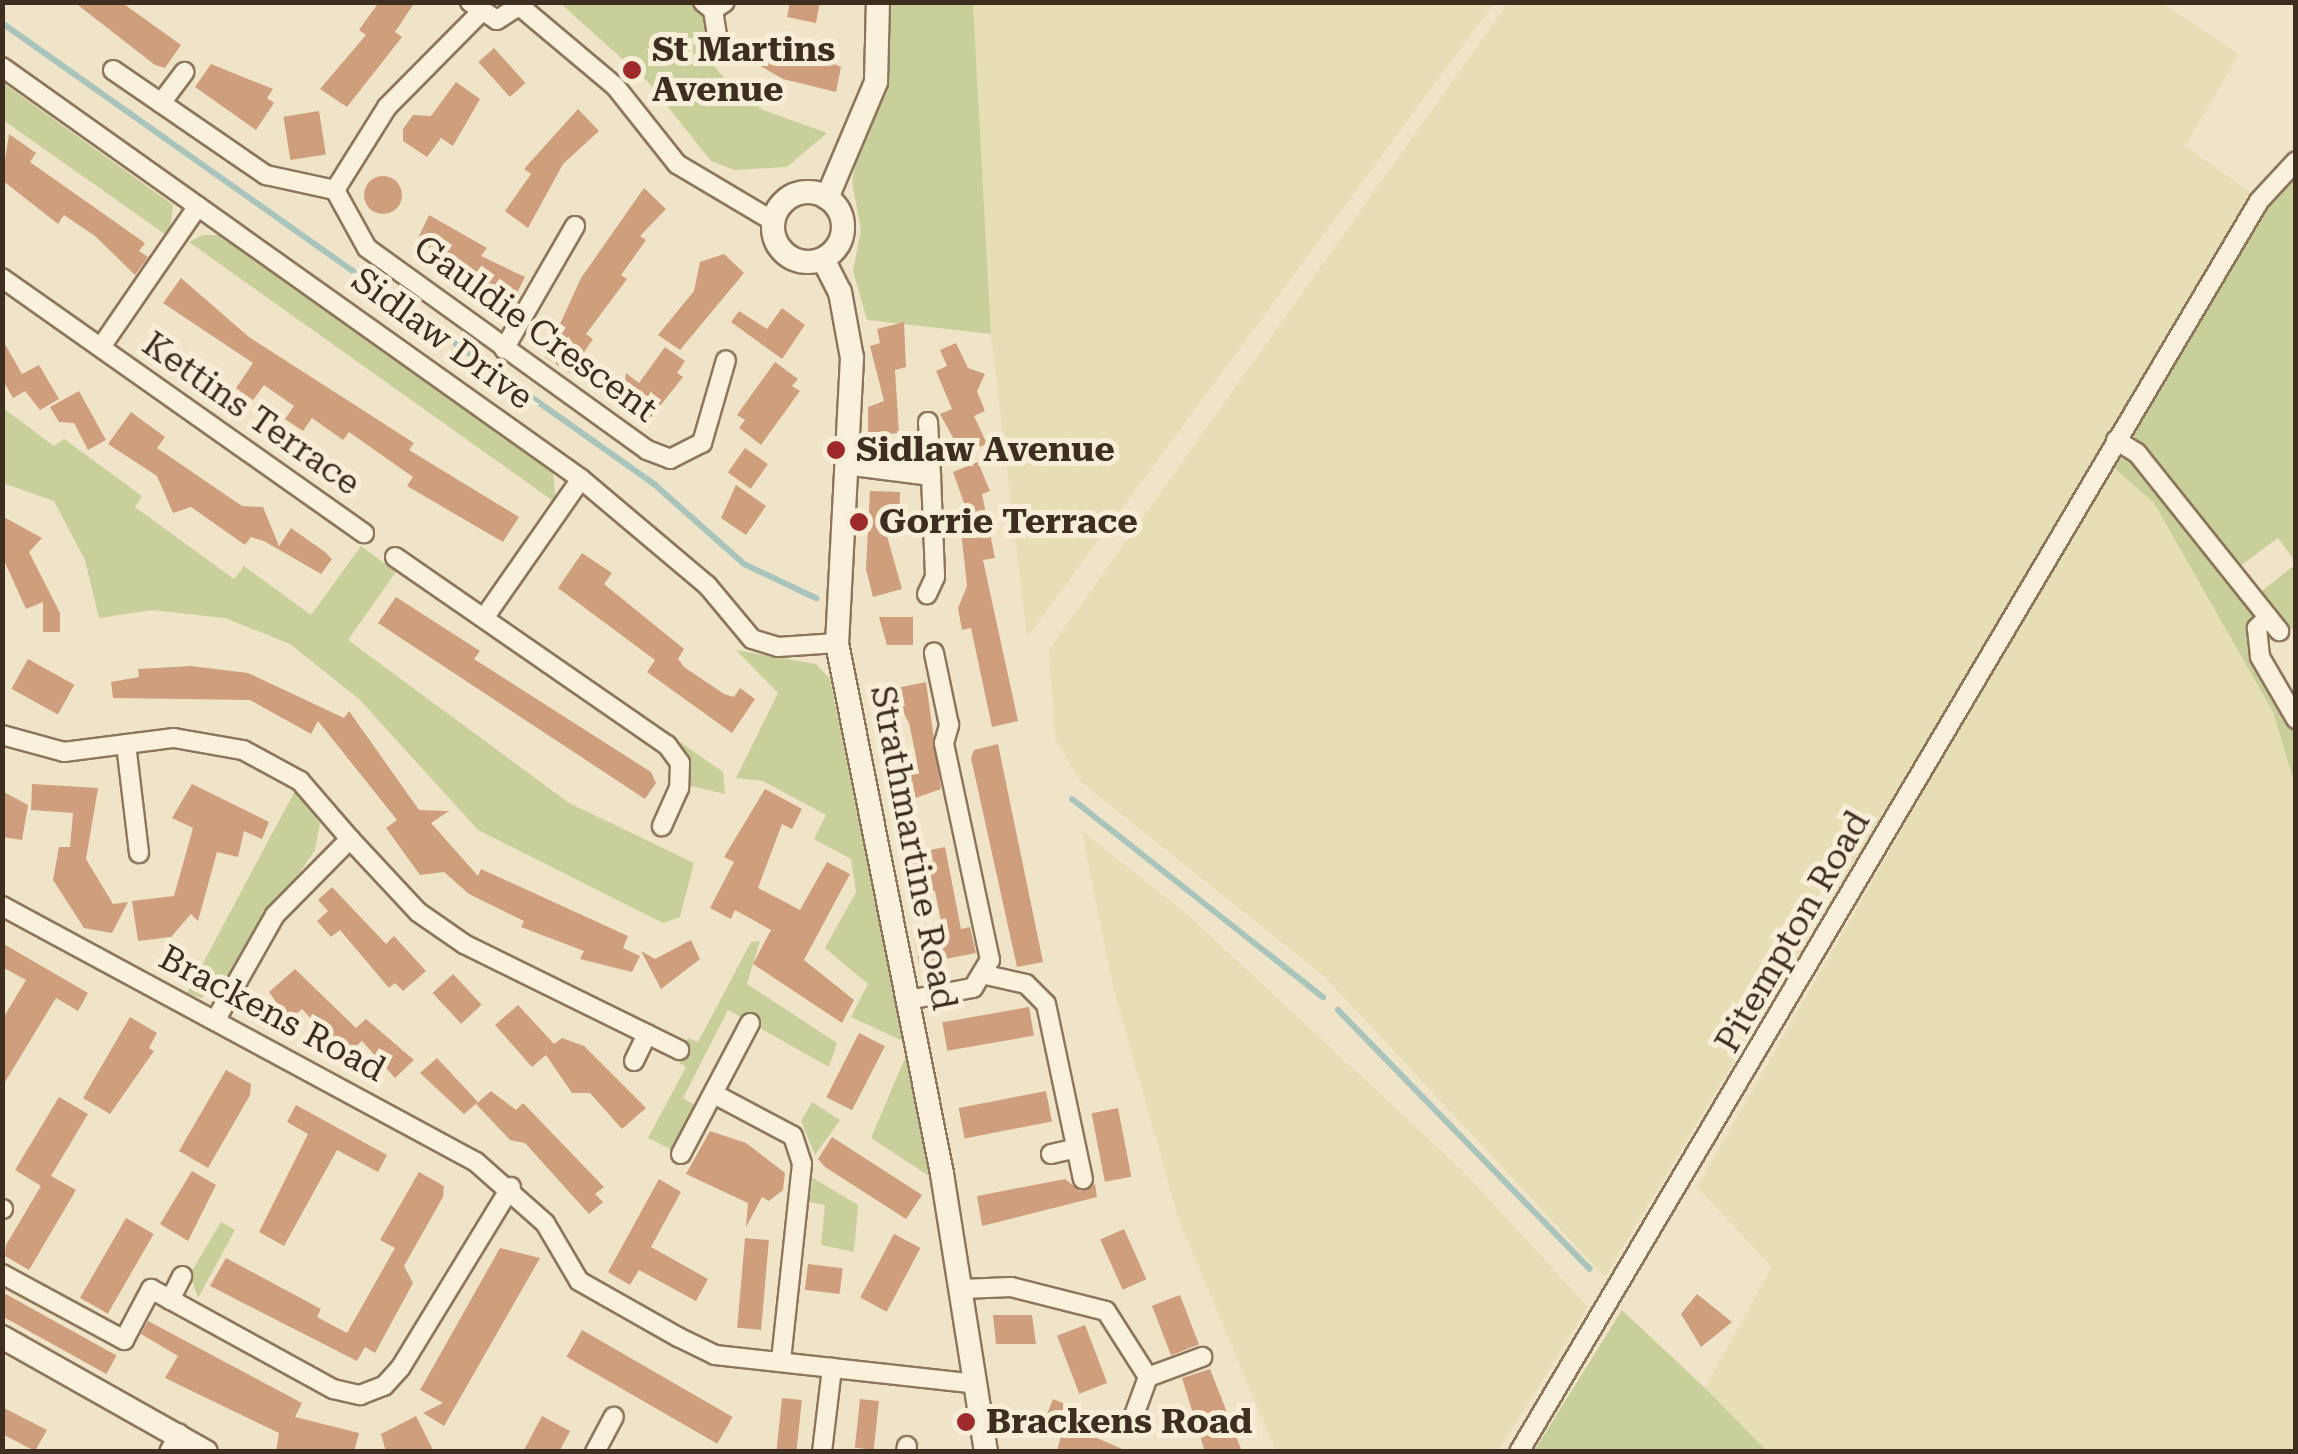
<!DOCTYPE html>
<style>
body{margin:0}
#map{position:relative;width:2298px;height:1454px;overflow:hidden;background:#f0e4c8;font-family:"Roboto Serif",serif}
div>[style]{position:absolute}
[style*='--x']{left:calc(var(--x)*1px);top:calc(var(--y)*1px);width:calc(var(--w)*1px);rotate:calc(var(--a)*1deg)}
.farmland>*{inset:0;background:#e6deb5}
.green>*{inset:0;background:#c9cf9b}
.stream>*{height:6px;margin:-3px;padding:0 3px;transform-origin:3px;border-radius:3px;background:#a9c4bc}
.building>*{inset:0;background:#cf9f7d;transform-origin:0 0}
.round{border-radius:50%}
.roads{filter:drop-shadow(2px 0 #8d765c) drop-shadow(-2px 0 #8d765c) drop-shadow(0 2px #8d765c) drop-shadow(0 -2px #8d765c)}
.minor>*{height:18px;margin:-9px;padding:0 9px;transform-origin:9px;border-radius:9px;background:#faf1dc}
.tertiary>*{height:22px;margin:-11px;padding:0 11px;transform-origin:11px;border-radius:11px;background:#faf1dc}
.tertiary>.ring{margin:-11px;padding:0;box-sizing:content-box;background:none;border:22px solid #faf1dc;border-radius:50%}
.dots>*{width:28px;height:28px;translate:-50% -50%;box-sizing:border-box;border:5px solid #f7eed8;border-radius:50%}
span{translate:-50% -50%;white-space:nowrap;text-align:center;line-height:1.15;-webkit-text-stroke:10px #f7eed8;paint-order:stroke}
.poi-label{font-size:35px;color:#3d2e20;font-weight:700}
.left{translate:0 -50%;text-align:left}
.street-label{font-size:35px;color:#3d2e20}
.frame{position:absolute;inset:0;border:5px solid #3d2e20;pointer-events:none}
</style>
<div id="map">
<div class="farmland">
<div style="clip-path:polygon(973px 3px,1494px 3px,1027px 637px,991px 334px)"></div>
<div style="clip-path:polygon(1508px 3px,2162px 3px,2239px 54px,2185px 146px,2253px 194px,1605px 1277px,1324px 976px,1081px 782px,1055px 738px,1049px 650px)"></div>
<div style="clip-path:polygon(2111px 465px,2154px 503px,2273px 712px,2295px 785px,2295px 1451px,1767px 1451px,1705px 1388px,1772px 1267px,1697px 1187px)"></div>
<div style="clip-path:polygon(1082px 831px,1189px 916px,1463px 1171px,1588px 1307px,1498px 1451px,1276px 1451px,1179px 1220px,1113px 987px)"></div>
</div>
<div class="green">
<div style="clip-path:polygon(560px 3px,691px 3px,710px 18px,715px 67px,732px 87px,763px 110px,827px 133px,787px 167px,734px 170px,711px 161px,649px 83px)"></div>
<div style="clip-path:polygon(886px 3px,973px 3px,991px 334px,867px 320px,853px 271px,861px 230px,852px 182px)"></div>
<div style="clip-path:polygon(3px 83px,173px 205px,169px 237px,3px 120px)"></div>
<div style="clip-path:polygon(2295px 171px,2295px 561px,2278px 538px,2236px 569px,2134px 436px,2275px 190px)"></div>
<div style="clip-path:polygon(203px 235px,220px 235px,553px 472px,556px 503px,189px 242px)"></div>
<div style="clip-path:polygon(3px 408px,54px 446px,64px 439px,142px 496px,135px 507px,234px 579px,244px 566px,311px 615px,361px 546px,396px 572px,348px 640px,569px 803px,694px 863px,680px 917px,663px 923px,478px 830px,359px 699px,290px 644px,225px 618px,152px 610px,99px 618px,85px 560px,54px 501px,3px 483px)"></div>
<div style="clip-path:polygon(2118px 458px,2131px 459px,2257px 616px,2250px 625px,2295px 727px,2295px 785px,2273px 712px,2154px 503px,2111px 465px)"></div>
<div style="clip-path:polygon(2292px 567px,2296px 572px,2295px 632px,2258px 594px)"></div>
<div style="clip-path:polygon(736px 650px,816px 664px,830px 679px,903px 1041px,851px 1017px,868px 984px,825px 948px,856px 892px,851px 859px,814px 839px,826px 815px,763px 781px,736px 778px,778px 693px)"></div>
<div style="clip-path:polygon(680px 742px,723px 772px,725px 794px,691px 786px)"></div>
<div style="clip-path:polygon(296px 789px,320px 823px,315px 850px,224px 985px,201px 998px,187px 993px)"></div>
<div style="clip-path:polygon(760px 941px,747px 984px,837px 1043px,829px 1067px,728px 1010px,683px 1098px,698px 1107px,676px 1152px,648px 1138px,686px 1067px,674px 1060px,688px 1038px,698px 1042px,751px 942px)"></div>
<div style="clip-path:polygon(908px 1051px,929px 1176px,871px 1138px)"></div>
<div style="clip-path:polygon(812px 1102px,840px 1120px,815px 1155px,801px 1121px)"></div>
<div style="clip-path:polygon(813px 1178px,858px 1205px,854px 1252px,821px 1245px,825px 1205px,809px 1202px)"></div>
<div style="clip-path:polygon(221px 1222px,235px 1230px,198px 1298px,190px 1274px)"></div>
<div style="clip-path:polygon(1622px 1310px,1705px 1388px,1767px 1451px,1534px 1451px)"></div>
</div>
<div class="stream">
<div style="--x:2;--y:23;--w:799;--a:35.26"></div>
<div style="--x:654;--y:484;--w:120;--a:41.6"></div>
<div style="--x:744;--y:564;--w:80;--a:25.3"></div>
<div style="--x:1072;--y:799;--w:320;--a:38.3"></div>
<div style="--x:1338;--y:1010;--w:361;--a:45.8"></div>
</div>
<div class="building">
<div style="clip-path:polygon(74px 2px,121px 2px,181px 45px,165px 68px,155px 65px)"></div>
<div style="clip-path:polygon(379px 2px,415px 2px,395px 32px,402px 37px,347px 107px,320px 89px,366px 35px,359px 30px)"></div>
<div style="clip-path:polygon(790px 2px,820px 2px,816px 23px,787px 17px)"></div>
<div style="clip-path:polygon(772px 36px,841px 67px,836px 92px,783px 79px,748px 59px)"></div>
<div style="left:494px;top:48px;width:47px;height:21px;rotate:48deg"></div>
<div style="clip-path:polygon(211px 64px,273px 89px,267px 98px,274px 103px,256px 130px,195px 87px)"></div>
<div style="clip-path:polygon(456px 82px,480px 99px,453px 146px,441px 138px,427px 157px,403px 141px,403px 129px,413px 115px,431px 116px)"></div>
<div style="clip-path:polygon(578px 109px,599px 131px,563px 164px,528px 228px,505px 211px,531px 174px,524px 169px)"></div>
<div style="left:319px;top:111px;width:44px;height:36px;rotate:81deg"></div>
<div style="clip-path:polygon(9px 134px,36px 153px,30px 162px,145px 243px,139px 251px,148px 257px,135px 275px,95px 236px,64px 215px,58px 224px,2px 180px)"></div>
<div class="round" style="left:364px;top:176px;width:38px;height:38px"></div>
<div style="clip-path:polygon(644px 188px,666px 209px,640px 236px,646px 240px,621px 275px,627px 279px,586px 334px,593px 339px,570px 373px,545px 357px,581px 278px)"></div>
<div style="clip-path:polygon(429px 215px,487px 248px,481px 256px,525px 277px,511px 305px,472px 286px,418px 238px)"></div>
<div style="clip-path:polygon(724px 254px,744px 273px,680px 350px,658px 335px,694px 291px,700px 262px)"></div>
<div style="clip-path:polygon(181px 278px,249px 337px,414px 443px,409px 450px,519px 517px,503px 542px,407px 486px,413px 477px,349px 432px,343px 440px,312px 418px,303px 431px,285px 419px,294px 406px,264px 385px,253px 400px,236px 388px,253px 363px,163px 303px)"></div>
<div style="clip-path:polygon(782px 308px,805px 325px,782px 359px,731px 322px,739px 311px,767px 329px)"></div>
<div style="clip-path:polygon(904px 322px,906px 367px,895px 370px,899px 433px,868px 436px,868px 407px,884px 401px,870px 346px,880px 343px,877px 329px)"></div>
<div style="clip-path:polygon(2px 339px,22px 374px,39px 365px,59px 399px,40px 410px,25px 391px,13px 398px,2px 379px)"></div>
<div style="clip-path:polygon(956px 343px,968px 368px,985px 374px,977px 391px,985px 411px,974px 416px,987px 444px,962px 454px,940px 414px,952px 409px,936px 371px,947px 366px,940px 350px)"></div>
<div style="clip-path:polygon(665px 347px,685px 361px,677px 373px,683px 377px,644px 426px,621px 410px,626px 373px,639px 383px)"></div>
<div style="clip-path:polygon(775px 362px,798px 379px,792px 386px,800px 391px,761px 445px,739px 428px,745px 420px,737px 415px)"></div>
<div style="clip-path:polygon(79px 391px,106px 440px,88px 450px,74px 423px,59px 422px,50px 407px)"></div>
<div style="clip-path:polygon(131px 412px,165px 437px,157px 448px,242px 506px,263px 507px,279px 546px,291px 528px,325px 552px,332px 559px,321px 574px,264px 541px,251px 537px,245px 545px,191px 507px,173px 513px,157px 476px,108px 444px)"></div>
<div style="left:745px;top:448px;width:28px;height:30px;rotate:35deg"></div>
<div style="clip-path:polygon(978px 462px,990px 491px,982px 494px,995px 558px,983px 560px,1018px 721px,992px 727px,971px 628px,962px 630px,958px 608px,967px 586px,960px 522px,970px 520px,953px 472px)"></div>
<div style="clip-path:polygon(736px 485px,766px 506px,746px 535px,721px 518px)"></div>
<div style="clip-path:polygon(870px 491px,900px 492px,899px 536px,887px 536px,902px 589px,873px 597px,866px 569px)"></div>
<div style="clip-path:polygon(2px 516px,42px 538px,29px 552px,60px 613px,60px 632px,43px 632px,43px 602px,26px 609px,2px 556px)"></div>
<div style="clip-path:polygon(582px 553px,612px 573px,604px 584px,684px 649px,678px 659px,684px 667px,724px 694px,734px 697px,740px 688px,755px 699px,732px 733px,647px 672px,655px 660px,558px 588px)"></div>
<div style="clip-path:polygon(396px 597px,480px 651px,474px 659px,651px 772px,656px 783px,645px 799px,378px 623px)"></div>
<div style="clip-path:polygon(879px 617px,913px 617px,913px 645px,887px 645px)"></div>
<div style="left:28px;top:659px;width:53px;height:34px;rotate:29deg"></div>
<div style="clip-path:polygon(191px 666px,248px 673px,344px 718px,349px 711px,419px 810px,449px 811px,431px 823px,478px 876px,481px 869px,628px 936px,623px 948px,640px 956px,632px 972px,580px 959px,584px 951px,521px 927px,524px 921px,469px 894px,444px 872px,420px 875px,386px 828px,397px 820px,318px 721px,311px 734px,250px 700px,113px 698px,111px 682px,139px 677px,138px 669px)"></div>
<div style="clip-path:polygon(926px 682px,941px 789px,896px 805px,890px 774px,912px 769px,916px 756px,909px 723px,904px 714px,877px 719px,872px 693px)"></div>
<div style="clip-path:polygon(998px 744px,1043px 962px,1017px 967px,971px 758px,974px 750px)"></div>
<div style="clip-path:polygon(32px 784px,98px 788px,86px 859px,113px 904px,128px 902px,112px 933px,84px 928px,53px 880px,59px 847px,70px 847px,73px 813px,31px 810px)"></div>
<div style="clip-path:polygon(192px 784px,269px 822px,262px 839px,244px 831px,238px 857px,217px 852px,198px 921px,191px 914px,171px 937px,138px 941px,132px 901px,174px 896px,193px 828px,172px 818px)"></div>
<div style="clip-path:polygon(765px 789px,802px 809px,792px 829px,782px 824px,758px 888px,800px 910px,827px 862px,850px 874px,804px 960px,854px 1000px,842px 1023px,753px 964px,771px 930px,735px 910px,731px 919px,710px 908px,734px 862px,724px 857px)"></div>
<div style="clip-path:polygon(2px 791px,28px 805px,22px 840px,2px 837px)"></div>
<div style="clip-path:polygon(945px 847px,961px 929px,970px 927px,976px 953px,919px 964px,914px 938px,942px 927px,935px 891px,913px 890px,906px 855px)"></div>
<div style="clip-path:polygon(332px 887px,386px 944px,394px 936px,426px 971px,403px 991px,395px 983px,389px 988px,340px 930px,331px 937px,317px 921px,328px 911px,318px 900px)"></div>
<div style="clip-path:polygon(691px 940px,700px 959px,661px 989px,641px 951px,655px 959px)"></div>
<div style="clip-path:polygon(2px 943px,88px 993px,78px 1011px,56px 998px,2px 1087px,2px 1020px,26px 980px,2px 967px)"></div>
<div style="clip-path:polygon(295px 969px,356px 1028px,366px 1019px,414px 1060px,395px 1078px,362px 1041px,345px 1056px,302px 1009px,289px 1020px,269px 992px)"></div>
<div style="left:453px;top:974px;width:42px;height:28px;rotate:47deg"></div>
<div style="clip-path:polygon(518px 1005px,554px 1044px,562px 1038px,584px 1046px,646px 1108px,622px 1129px,590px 1093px,572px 1093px,546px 1055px,532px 1067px,495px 1025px)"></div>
<div style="left:1029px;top:1007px;width:29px;height:88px;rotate:80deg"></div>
<div style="clip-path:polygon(130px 1017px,157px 1033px,149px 1048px,154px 1051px,110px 1114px,83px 1098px)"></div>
<div style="left:859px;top:1033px;width:29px;height:72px;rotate:27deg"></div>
<div style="clip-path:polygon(437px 1058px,478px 1102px,464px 1114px,420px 1073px)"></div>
<div style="clip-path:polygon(226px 1070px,251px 1084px,250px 1095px,208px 1168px,179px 1151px)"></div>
<div style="clip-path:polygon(491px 1091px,516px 1110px,523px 1103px,604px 1187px,595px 1194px,603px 1202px,589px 1214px,525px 1143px,510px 1140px,476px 1104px)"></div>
<div style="left:1046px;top:1091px;width:31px;height:89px;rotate:79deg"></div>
<div style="clip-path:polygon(59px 1097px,88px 1114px,51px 1176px,76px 1190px,29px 1270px,5px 1256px,6px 1245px,41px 1186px,15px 1170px)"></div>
<div style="clip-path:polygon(296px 1105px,387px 1155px,378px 1172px,337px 1150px,284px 1246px,259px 1232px,308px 1134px,287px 1122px)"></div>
<div style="left:1118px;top:1108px;width:70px;height:27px;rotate:79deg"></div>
<div style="clip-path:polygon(710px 1131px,746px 1143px,785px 1173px,783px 1190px,769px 1201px,762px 1197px,746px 1227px,748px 1203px,686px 1174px)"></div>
<div style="clip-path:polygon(832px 1137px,922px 1195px,906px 1219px,825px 1167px,818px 1159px)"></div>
<div style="clip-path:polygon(192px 1171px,216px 1185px,188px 1241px,160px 1224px)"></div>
<div style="clip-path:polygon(419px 1172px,444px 1186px,443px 1197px,404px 1266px,413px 1283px,375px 1353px,365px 1347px,357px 1361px,210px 1286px,226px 1258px,321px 1309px,317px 1317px,347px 1333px,395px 1248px,380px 1240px)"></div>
<div style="clip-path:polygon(659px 1179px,681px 1192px,651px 1247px,708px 1279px,696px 1301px,639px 1270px,630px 1285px,608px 1272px)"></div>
<div style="clip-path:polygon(1065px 1179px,1080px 1191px,1095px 1184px,1097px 1197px,982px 1226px,977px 1196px)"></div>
<div style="left:126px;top:1218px;width:32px;height:92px;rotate:30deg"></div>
<div style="left:1124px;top:1229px;width:55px;height:26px;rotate:66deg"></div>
<div style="left:894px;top:1234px;width:30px;height:72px;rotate:28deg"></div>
<div style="left:745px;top:1238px;width:24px;height:90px;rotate:5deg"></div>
<div style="clip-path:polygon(500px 1248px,540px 1258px,444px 1426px,423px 1413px,443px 1403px,420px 1390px)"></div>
<div style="left:808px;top:1264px;width:35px;height:26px;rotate:7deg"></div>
<div style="left:2px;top:1292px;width:131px;height:21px;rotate:29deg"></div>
<div style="clip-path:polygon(1697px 1294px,1732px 1322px,1701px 1347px,1681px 1314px)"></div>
<div style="left:1180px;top:1295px;width:53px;height:30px;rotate:69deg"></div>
<div style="clip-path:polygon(993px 1315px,1032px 1315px,1036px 1344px,996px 1344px)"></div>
<div style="clip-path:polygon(148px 1321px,302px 1403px,295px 1417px,359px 1433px,354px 1452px,276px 1452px,279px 1433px,165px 1378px,178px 1356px,141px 1334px)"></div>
<div style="left:1085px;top:1325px;width:62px;height:30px;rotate:69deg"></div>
<div style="left:582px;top:1330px;width:174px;height:31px;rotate:30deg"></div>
<div style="clip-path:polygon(1210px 1369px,1228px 1415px,1242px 1452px,1205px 1452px,1182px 1378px)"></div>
<div style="left:782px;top:1398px;width:20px;height:54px;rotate:6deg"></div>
<div style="left:860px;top:1399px;width:19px;height:49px;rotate:6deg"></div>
<div style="clip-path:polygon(1053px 1399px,1093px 1415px,1090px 1435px,1129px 1452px,1057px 1452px,1061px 1435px,1042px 1427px)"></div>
<div style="clip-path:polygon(2px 1407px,47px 1430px,35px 1451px,2px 1434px)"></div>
<div style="clip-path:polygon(416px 1416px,434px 1452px,386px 1452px,381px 1434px)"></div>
<div style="clip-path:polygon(542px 1416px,570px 1431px,559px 1452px,523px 1452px)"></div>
</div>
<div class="roads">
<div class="minor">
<div style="--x:470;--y:2;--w:32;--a:34"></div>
<div style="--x:497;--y:20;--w:33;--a:-33"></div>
<div style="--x:703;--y:2;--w:13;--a:39"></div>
<div style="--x:713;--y:10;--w:14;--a:-34"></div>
<div style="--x:522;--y:8;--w:121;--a:40"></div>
<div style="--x:615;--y:86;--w:100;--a:51.5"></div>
<div style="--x:677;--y:164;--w:112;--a:30.7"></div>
<div style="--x:713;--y:10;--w:45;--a:81"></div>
<div style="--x:2;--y:67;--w:711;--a:35.43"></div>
<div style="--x:581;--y:479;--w:165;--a:40.1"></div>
<div style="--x:707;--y:585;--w:70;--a:50.2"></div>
<div style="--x:752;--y:639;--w:27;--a:17"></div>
<div style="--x:778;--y:647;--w:59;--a:-3.9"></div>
<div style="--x:113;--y:70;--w:186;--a:34.5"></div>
<div style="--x:266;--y:175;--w:71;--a:12.3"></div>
<div style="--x:161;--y:103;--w:39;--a:-53"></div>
<div style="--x:335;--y:190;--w:66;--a:61.1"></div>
<div style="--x:367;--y:248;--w:345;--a:35.8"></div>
<div style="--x:647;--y:450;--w:25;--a:21"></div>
<div style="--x:670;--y:459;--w:36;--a:-27"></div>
<div style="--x:702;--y:443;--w:86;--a:-73.9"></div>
<div style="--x:335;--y:190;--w:98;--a:-57.9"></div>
<div style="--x:387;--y:107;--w:131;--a:-45.3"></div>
<div style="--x:2;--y:278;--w:443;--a:35.2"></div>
<div style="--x:101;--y:347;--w:171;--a:-55.5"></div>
<div style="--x:504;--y:349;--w:142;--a:-60"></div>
<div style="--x:928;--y:422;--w:54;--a:86.8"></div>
<div style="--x:2116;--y:440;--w:25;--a:32"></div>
<div style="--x:2137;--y:453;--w:228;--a:51.4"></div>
<div style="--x:845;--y:465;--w:87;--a:7.3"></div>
<div style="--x:931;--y:476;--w:101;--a:87.7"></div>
<div style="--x:935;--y:577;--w:19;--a:115"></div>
<div style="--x:395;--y:557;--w:331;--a:34.7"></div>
<div style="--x:667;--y:745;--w:22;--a:54"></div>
<div style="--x:680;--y:763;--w:25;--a:92"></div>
<div style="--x:679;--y:788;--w:42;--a:114.1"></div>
<div style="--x:2268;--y:617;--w:16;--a:135"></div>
<div style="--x:2257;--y:628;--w:29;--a:84"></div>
<div style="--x:2260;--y:657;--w:72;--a:59.9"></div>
<div style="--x:484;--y:618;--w:169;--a:-55.1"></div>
<div style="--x:2;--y:735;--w:64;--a:15.3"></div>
<div style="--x:64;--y:752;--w:111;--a:-7.3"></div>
<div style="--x:174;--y:738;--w:70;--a:9.9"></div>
<div style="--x:243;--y:750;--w:65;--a:28.5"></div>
<div style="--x:300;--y:781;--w:77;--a:49.2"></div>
<div style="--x:126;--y:744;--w:110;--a:83.2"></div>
<div style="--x:2;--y:906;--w:539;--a:28.37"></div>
<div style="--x:476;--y:1162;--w:92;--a:41.5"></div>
<div style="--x:545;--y:1223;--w:67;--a:59.6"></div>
<div style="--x:579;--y:1281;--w:114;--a:29.5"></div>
<div style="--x:678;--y:1337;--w:41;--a:25.9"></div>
<div style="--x:715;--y:1355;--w:263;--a:6.3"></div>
<div style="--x:986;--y:975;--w:41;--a:12.7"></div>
<div style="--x:1026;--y:984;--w:28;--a:45"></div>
<div style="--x:1046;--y:1004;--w:179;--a:78.1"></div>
<div style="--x:908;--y:1000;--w:66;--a:-10.5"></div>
<div style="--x:973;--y:988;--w:33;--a:-59"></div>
<div style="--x:990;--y:960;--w:222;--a:-102"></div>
<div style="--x:944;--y:743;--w:19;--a:-74"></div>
<div style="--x:949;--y:725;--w:74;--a:-101.8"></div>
<div style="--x:215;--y:1021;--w:122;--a:-60.5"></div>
<div style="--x:275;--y:915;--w:107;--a:-45.4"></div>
<div style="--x:350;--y:839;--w:100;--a:47"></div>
<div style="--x:418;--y:912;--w:56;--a:34.8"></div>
<div style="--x:464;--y:944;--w:240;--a:26.2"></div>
<div style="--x:634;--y:1061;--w:30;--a:-64"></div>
<div style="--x:714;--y:1094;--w:89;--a:28"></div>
<div style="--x:793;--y:1136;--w:29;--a:72"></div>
<div style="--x:802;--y:1164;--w:199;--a:96.1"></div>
<div style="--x:681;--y:1154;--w:148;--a:-62.2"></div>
<div style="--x:1051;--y:1154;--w:26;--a:-13"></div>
<div style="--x:2;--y:1209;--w:1;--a:0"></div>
<div style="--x:2;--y:1274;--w:139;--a:28.4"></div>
<div style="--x:124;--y:1340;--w:58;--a:-62.1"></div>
<div style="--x:151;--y:1289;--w:208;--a:28.8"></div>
<div style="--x:333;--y:1389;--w:28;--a:13"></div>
<div style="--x:360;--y:1395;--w:26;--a:-21"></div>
<div style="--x:384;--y:1386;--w:25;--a:-48"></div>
<div style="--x:401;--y:1367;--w:211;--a:-58.6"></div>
<div style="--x:963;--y:1289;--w:48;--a:-2.4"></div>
<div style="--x:1011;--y:1287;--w:98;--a:14.2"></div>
<div style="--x:1106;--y:1311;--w:78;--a:57.5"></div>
<div style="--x:1148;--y:1377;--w:44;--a:110.1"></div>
<div style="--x:170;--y:1300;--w:27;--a:-63"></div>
<div style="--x:1148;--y:1377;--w:58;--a:-20.3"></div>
<div style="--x:169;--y:1452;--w:21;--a:-61"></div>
<div style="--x:595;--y:1452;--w:40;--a:-62"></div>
<div style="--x:822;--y:1452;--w:85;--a:-83.2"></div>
<div style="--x:906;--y:1452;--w:6;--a:-81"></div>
<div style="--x:1519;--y:1452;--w:1453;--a:-59.39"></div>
<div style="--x:2259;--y:201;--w:54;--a:-47.2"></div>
</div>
<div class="tertiary">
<div class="ring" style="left:773px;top:192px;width:48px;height:48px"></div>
<div style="--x:827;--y:198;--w:126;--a:-67.1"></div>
<div style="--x:876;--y:82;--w:80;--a:-88.6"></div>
<div style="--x:823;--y:259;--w:37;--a:63"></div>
<div style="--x:840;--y:292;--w:67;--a:79.7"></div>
<div style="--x:852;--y:358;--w:285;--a:93"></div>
<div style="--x:837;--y:643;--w:541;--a:78.81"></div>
<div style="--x:942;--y:1174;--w:281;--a:81"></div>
<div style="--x:2;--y:1337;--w:234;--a:29.4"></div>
</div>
</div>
<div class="dots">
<div style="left:632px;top:70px;background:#9e2a2b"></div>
<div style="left:836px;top:450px;background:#9e2a2b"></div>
<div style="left:859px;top:522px;background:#9e2a2b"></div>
<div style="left:966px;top:1422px;background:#9e2a2b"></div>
</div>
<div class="poi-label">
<span class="left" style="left:652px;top:70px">St Martins<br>Avenue</span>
<span class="left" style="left:856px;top:450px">Sidlaw Avenue</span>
<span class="left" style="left:879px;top:522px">Gorrie Terrace</span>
<span class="left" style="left:986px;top:1422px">Brackens Road</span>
</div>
<div class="street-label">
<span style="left:535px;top:329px;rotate:36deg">Gauldie Crescent</span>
<span style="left:442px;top:339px;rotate:36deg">Sidlaw Drive</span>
<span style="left:251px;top:414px;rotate:35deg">Kettins Terrace</span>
<span style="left:913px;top:848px;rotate:79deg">Strathmartine Road</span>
<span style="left:1793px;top:932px;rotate:-60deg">Pitempton Road</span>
<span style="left:272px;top:1014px;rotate:28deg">Brackens Road</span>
</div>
<div class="frame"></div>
</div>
